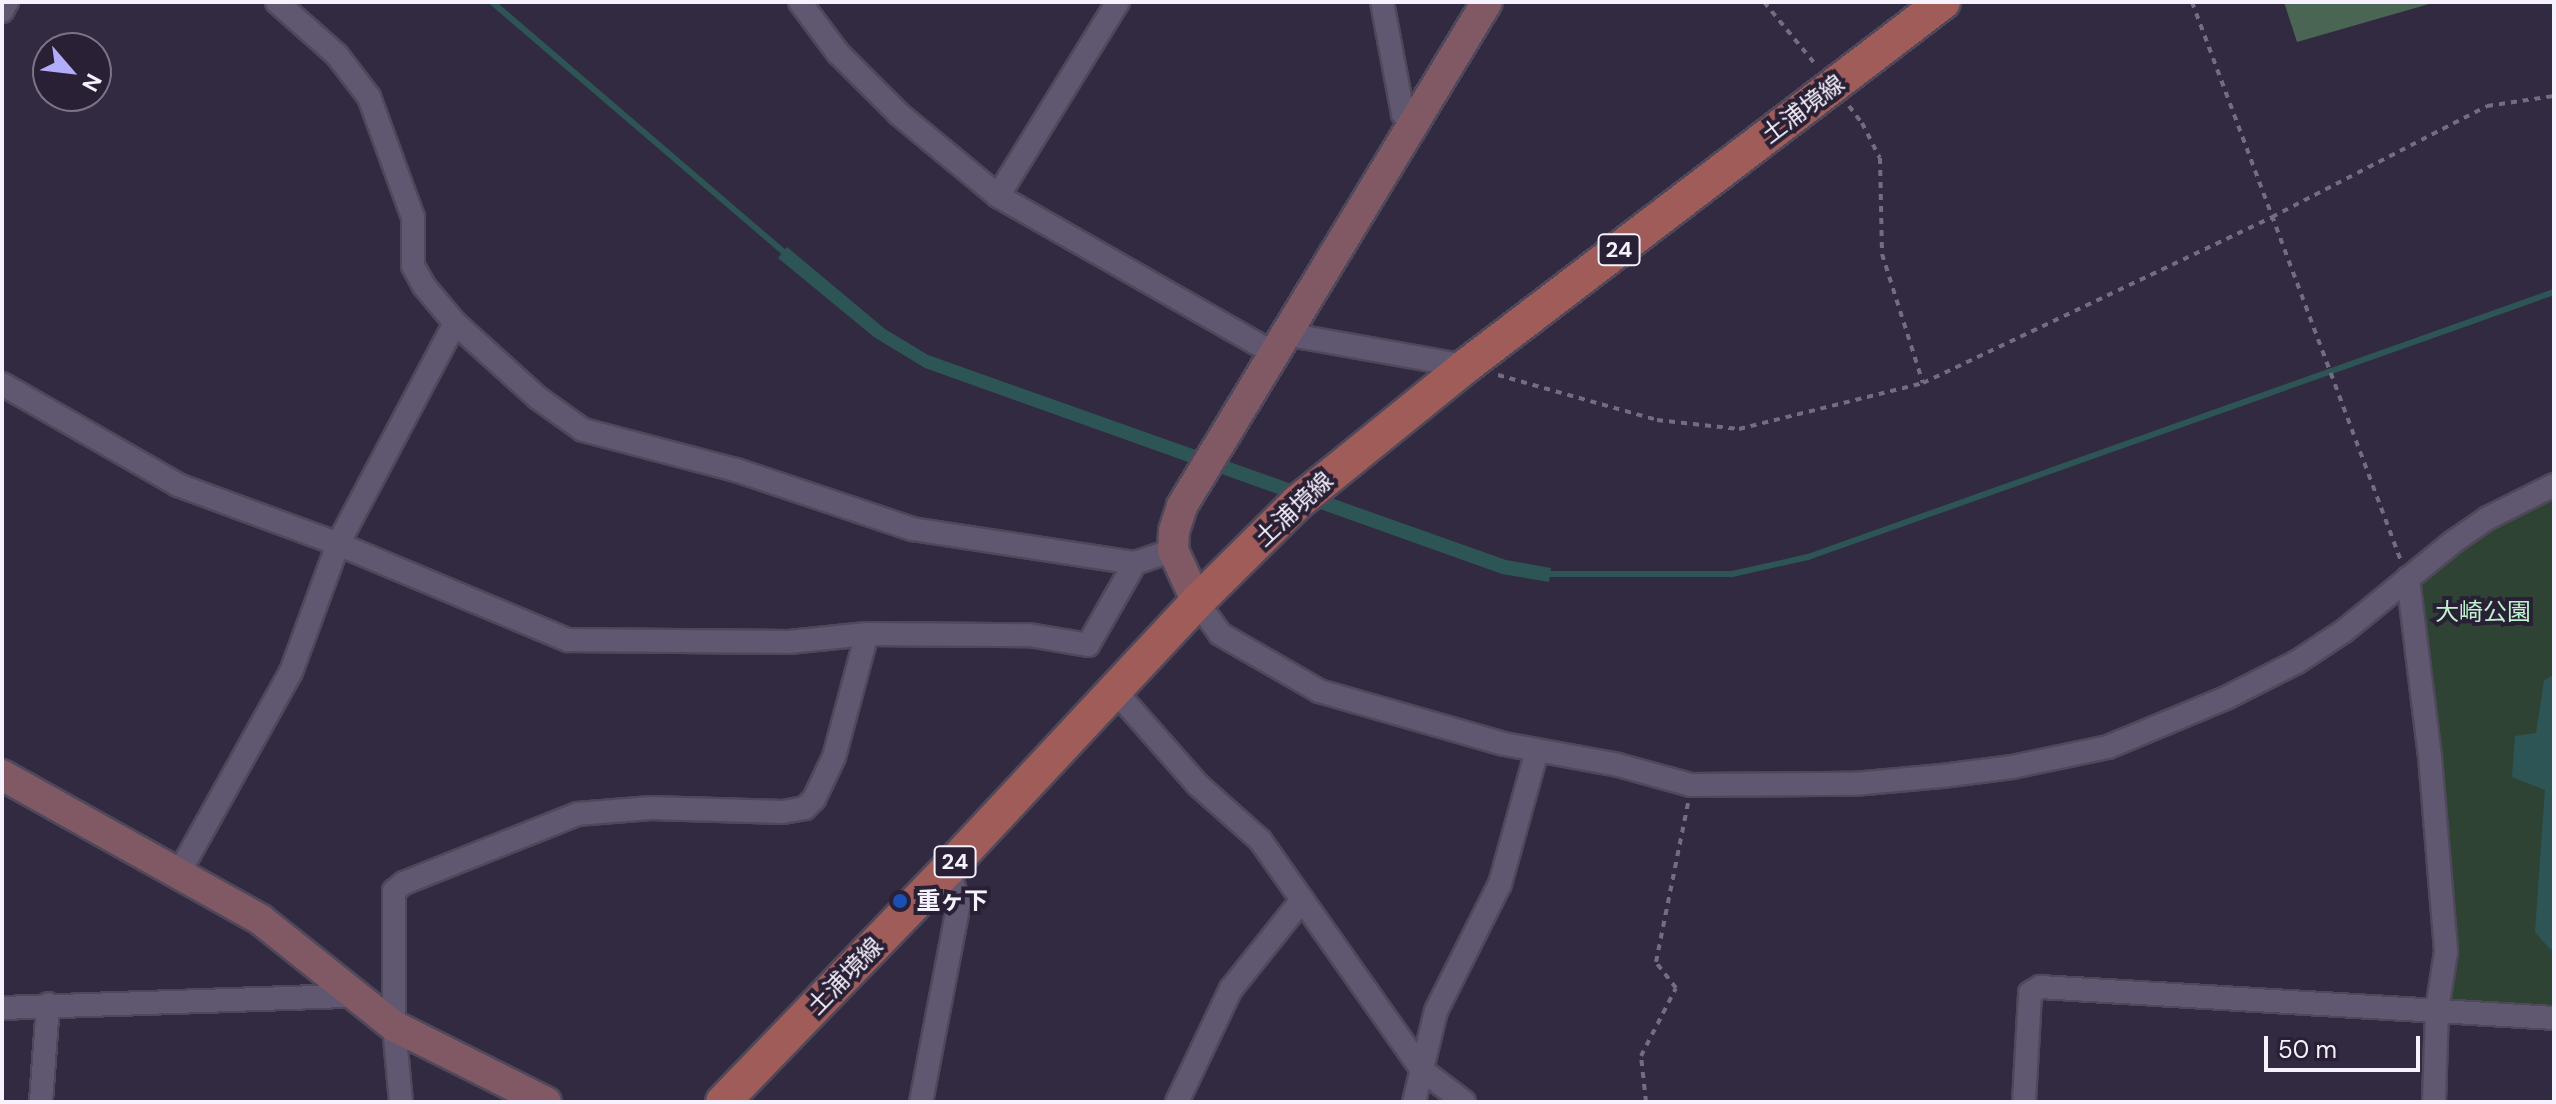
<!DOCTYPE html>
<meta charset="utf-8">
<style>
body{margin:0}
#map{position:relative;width:2556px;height:1104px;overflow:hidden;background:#322a40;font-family:"DM Sans","Noto Sans JP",sans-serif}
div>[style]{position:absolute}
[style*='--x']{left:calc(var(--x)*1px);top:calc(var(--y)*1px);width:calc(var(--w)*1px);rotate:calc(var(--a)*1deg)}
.green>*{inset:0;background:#2f4335}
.forest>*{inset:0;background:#4a6553}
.water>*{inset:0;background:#2e5556}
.stream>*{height:6px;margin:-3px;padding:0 3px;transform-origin:3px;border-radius:3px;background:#2e5556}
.path>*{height:4px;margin-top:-2px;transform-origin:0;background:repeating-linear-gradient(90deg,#736d7f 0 6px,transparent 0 12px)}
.roads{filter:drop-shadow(2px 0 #4f485a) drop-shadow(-2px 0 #4f485a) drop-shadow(0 2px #4f485a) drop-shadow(0 -2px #4f485a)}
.street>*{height:22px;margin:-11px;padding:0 11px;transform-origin:11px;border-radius:11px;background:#605770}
.secondary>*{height:30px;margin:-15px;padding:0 15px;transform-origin:15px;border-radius:15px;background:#805964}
.primary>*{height:34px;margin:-17px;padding:0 17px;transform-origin:17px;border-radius:17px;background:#a05c59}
.dots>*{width:22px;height:22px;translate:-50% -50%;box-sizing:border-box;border:4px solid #292036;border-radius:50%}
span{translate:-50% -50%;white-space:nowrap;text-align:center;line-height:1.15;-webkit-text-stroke:8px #292036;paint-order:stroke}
.shield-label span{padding:2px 6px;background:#292036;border:2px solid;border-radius:6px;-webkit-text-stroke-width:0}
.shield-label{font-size:22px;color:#f5f1fd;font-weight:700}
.street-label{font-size:24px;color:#f5f1fd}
.park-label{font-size:24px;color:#bef3ce}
.poi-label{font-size:24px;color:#f5f1fd;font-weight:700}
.left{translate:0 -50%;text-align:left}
.frame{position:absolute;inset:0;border:4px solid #f5f1fd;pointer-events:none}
.north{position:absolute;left:32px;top:32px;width:80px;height:80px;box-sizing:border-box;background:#292036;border:2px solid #7b7486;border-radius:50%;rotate:118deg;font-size:22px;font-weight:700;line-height:32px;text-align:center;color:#f5f1fd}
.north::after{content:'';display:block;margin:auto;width:28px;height:36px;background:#b1adfa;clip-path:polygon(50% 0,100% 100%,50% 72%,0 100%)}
.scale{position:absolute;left:2264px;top:1036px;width:156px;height:36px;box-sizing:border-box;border:4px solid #f5f1fd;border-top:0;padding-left:10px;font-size:24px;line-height:28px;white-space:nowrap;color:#f5f1fd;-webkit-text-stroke:6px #292036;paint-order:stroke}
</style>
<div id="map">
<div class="green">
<div style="clip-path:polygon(2554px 485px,2554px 1018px,2437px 1010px,2446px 952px,2408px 578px)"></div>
</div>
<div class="forest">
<div style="clip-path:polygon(2284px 2px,2436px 2px,2297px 42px)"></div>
</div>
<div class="water">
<div style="clip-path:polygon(787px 247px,885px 329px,928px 355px,1506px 560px,1551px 568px,1549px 582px,1502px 574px,925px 368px,874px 337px,778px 258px)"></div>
<div style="clip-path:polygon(2554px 674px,2554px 943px,2551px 950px,2535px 932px,2545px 790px,2512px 777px,2515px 736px,2536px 733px,2544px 681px)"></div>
</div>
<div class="stream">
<div style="--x:492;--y:2;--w:390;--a:40.6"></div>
<div style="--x:1545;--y:574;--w:187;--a:0"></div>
<div style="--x:1732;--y:574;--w:78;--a:-12.6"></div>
<div style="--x:1808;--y:557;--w:792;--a:-19.56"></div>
</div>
<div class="path">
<div style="--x:1764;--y:2;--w:82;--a:50.5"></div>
<div style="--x:2192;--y:2;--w:597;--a:69.5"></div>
<div style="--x:1849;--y:106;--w:21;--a:53"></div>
<div style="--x:1862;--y:123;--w:39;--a:63"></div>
<div style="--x:1880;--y:158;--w:96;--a:88.8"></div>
<div style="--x:1882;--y:254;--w:135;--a:72.4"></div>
<div style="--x:1498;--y:375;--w:165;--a:15.8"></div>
<div style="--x:1657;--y:420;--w:82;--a:6.3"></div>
<div style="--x:1739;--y:429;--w:190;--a:-14"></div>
<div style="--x:1923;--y:383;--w:386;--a:-25.4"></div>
<div style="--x:2272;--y:217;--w:242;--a:-27.3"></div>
<div style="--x:2487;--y:106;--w:68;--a:-8.5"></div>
<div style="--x:1646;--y:1102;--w:46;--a:-96.2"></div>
<div style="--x:1641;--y:1056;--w:76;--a:-62.8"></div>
<div style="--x:1676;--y:988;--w:33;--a:-128"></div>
<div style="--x:1656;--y:962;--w:162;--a:-78.6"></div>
</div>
<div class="roads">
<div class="street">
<div style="--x:277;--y:2;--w:80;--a:41.5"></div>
<div style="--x:337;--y:55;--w:53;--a:52.7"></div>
<div style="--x:369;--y:97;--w:128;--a:69.9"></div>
<div style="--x:413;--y:217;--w:49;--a:90"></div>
<div style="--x:413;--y:266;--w:23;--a:61"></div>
<div style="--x:424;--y:286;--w:48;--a:50"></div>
<div style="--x:455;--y:323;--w:112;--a:42.1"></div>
<div style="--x:538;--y:398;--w:55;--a:35.4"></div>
<div style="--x:583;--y:430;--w:158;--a:14.7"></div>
<div style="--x:736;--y:470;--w:186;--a:18.5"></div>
<div style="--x:912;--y:529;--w:226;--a:8.7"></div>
<div style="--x:1135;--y:563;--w:40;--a:-18.9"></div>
<div style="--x:800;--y:2;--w:64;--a:53.3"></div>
<div style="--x:838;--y:53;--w:86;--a:45"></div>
<div style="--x:899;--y:114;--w:129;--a:39.6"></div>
<div style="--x:998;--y:196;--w:317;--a:29.7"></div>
<div style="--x:1382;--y:2;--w:114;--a:79.4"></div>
<div style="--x:1403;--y:114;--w:13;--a:27"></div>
<div style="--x:2;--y:11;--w:10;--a:-61"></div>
<div style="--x:998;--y:196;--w:228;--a:-58.3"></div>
<div style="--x:1286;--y:330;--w:13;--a:29"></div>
<div style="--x:1297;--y:336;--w:172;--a:10.1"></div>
<div style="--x:2;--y:384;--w:203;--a:29.8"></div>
<div style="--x:178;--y:485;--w:171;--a:20.2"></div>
<div style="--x:338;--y:544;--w:249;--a:22.7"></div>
<div style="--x:568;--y:640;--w:221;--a:0.5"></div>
<div style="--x:789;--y:642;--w:78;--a:-5.9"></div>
<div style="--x:867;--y:634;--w:162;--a:0.4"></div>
<div style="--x:1029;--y:635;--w:60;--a:9.6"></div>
<div style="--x:1088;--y:645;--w:95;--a:-60.2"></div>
<div style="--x:2408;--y:578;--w:179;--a:83"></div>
<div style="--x:2430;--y:756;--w:197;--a:85.3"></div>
<div style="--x:2446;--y:952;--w:59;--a:98.8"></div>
<div style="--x:2437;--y:1010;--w:92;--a:91.9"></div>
<div style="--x:1197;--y:602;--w:39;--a:54"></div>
<div style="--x:1220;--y:634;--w:114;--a:29.9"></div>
<div style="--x:1319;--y:691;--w:192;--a:16"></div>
<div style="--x:1504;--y:744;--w:116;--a:10.4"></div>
<div style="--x:1618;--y:765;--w:76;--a:15.3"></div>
<div style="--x:1691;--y:785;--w:163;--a:-0.4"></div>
<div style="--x:1854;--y:784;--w:88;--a:-5.2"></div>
<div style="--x:1942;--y:776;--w:71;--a:-7.3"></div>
<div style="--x:2012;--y:767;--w:98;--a:-11.8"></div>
<div style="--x:2108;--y:747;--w:130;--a:-22.6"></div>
<div style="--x:2228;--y:697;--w:77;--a:-26.9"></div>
<div style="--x:2297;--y:662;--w:56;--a:-33.4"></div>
<div style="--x:2344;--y:631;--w:141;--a:-39.2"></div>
<div style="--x:2453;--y:542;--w:42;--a:-34.4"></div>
<div style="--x:2488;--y:518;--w:74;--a:-26.6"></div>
<div style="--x:1116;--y:692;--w:124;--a:48.6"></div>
<div style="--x:1198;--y:785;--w:83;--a:41.6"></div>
<div style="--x:1260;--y:840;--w:281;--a:54.8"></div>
<div style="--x:1422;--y:1070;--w:53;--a:37.3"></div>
<div style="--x:179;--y:873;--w:230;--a:-60.9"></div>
<div style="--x:291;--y:672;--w:136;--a:-69.8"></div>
<div style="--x:338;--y:544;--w:250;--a:-62.1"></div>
<div style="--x:2;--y:1008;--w:352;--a:-2"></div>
<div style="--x:41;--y:1102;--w:98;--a:-85.9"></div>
<div style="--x:401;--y:1102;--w:76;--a:-95.3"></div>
<div style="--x:394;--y:1026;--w:135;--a:-90"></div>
<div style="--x:394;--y:891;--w:13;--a:-39"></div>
<div style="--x:404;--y:883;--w:186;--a:-21.7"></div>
<div style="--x:577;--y:814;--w:74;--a:-4.6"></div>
<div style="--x:651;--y:808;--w:132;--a:1.7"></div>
<div style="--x:783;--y:812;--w:22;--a:-10"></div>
<div style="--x:805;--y:808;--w:13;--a:-45"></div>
<div style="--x:814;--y:799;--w:47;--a:-64.5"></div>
<div style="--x:834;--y:757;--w:127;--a:-75"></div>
<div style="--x:921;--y:1102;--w:203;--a:-79.2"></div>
<div style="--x:959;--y:903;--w:36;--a:-108"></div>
<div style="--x:1177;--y:1102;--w:125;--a:-64.5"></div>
<div style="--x:1231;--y:989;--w:114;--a:-51.4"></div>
<div style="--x:1414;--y:1102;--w:94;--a:-76.4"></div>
<div style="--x:1436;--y:1011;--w:142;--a:-63.3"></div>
<div style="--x:1500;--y:884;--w:138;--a:-74.5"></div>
<div style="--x:2024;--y:1102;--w:109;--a:-86.8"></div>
<div style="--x:2030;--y:993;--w:12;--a:-31"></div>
<div style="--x:2040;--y:987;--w:515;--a:3.45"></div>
</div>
<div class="secondary">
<div style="--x:1197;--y:602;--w:57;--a:-114.8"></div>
<div style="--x:1173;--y:550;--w:19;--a:-87"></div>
<div style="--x:1174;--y:531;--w:26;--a:-72"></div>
<div style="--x:1182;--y:506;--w:589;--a:-58.82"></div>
<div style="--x:2;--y:775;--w:297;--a:29.2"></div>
<div style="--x:261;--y:920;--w:170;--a:38.6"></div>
<div style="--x:394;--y:1026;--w:170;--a:26.6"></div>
</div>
<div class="primary">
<div style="--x:723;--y:1102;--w:324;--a:-46"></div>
<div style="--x:948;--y:869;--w:365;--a:-47"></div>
<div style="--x:1197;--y:602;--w:142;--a:-44.7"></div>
<div style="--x:1298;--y:502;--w:216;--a:-39"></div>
<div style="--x:1466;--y:366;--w:600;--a:-37.35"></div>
</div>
</div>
<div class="dots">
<div style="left:900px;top:901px;background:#1a4fb4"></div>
</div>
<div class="shield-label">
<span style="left:1619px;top:250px">24</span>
<span style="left:955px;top:862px">24</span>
</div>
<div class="street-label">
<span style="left:1803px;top:109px;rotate:-37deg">土浦境線</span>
<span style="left:1294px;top:509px;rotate:-43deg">土浦境線</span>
<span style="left:845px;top:976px;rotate:-46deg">土浦境線</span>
</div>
<div class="park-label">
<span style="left:2483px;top:612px">大崎公園</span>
</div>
<div class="poi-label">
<span class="left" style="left:916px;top:901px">重ヶ下</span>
</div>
<div class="frame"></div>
<div class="north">N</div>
<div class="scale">50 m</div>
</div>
